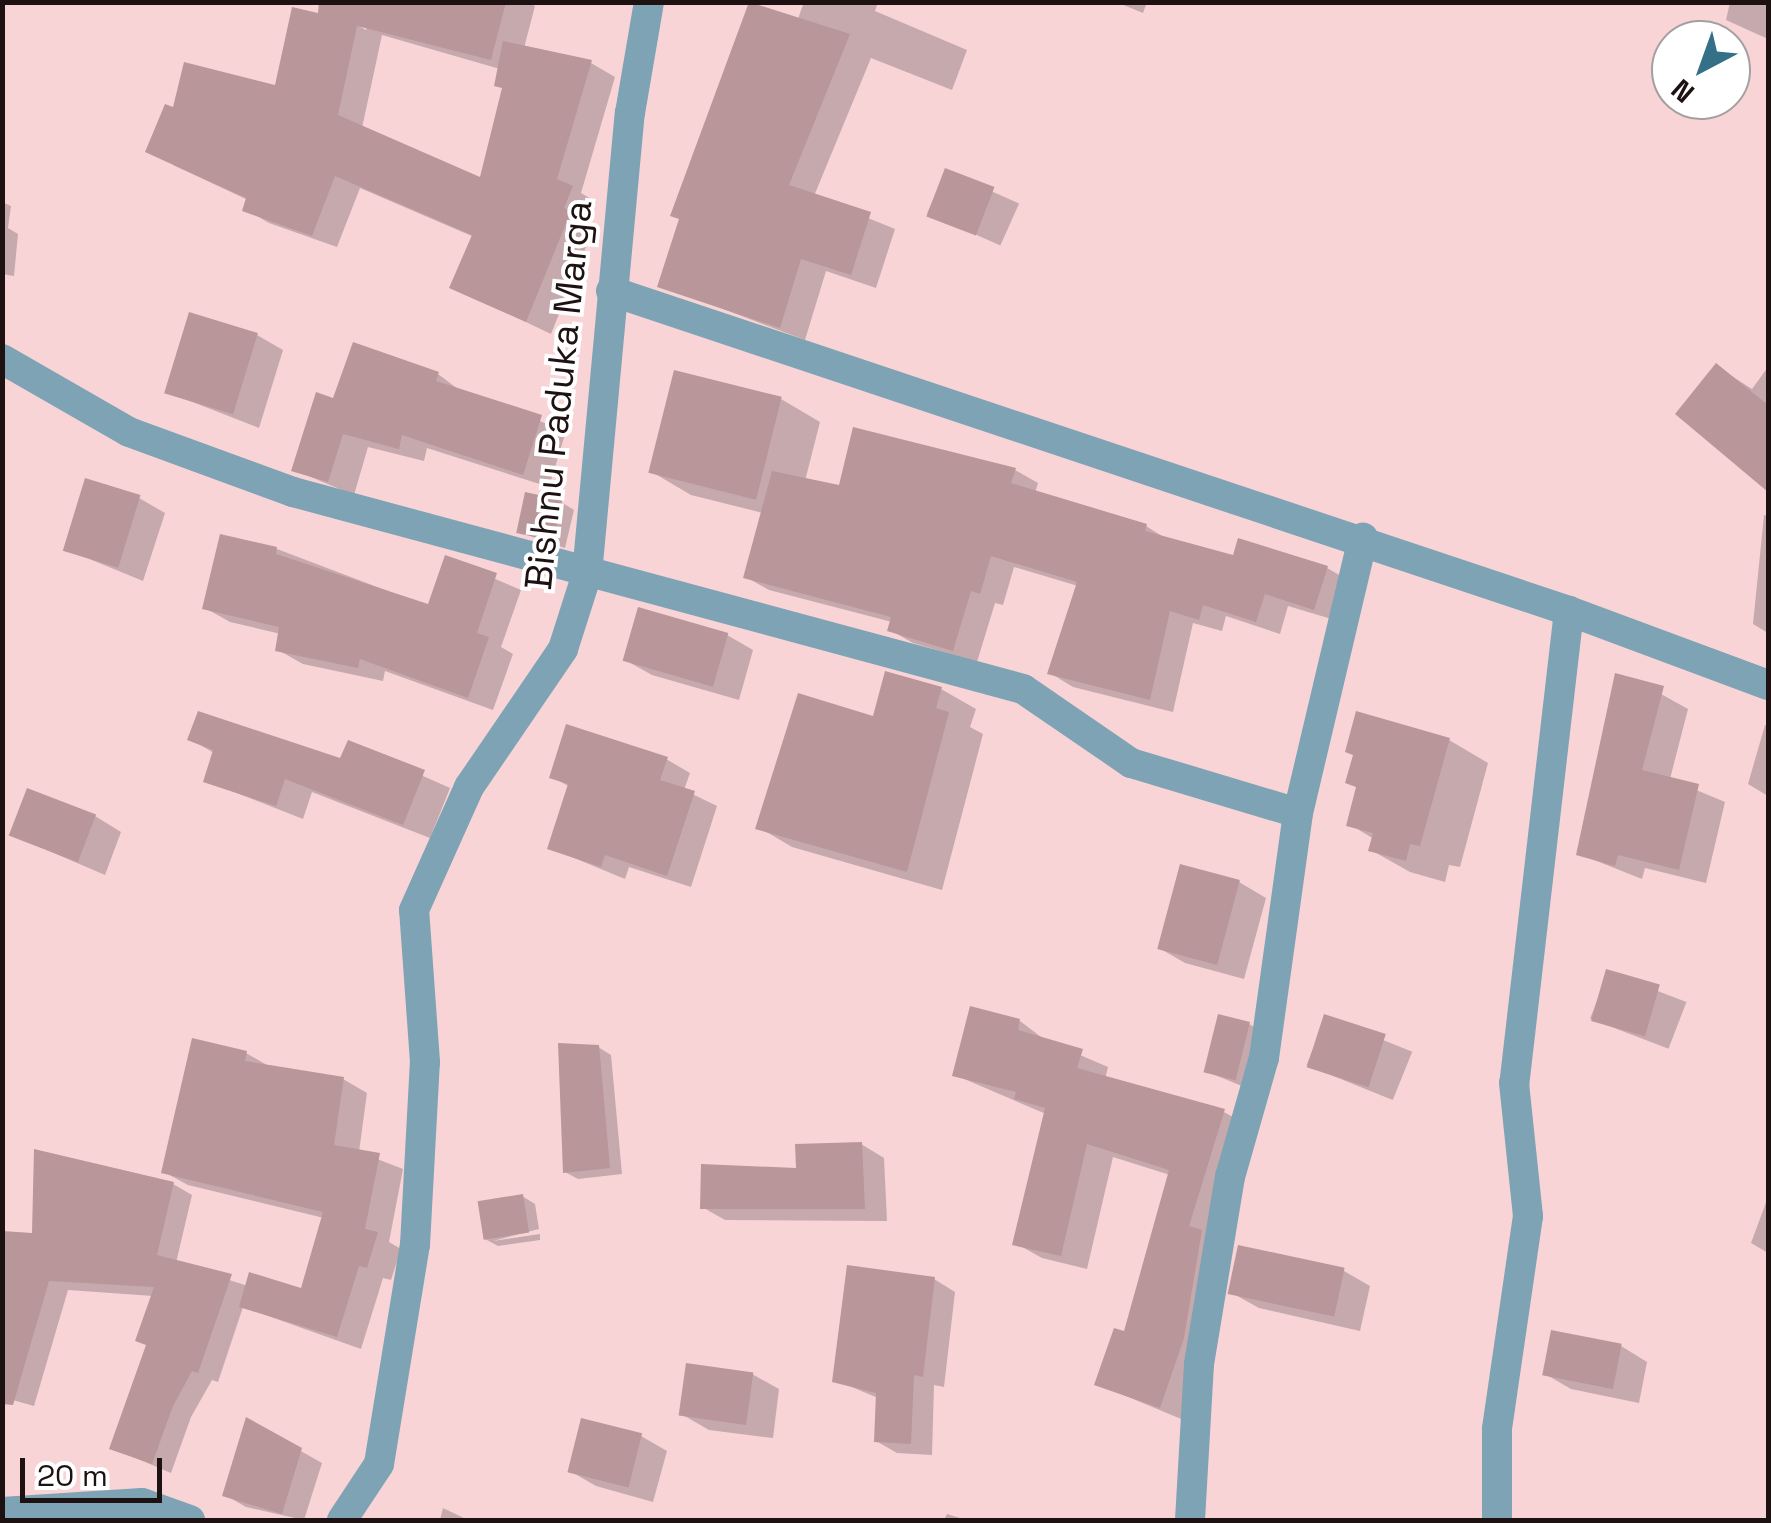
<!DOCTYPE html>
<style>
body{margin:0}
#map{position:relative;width:1771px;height:1523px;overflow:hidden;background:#f8d4d7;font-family:"Space Grotesk",sans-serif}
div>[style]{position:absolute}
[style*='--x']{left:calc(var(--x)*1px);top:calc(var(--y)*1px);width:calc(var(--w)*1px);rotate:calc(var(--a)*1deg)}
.shadow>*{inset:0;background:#0003;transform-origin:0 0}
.building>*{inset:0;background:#b89699;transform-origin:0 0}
.minor>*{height:30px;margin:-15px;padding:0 15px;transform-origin:15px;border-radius:15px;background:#7da3b4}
span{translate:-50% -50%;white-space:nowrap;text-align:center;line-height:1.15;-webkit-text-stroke:8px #fff;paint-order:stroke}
.street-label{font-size:38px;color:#1d1112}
.frame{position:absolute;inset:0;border:5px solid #1d1112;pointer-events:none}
.north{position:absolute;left:1651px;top:20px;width:100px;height:100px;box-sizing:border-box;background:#fff;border:2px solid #a5a0a0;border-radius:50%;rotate:221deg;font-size:28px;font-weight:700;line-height:40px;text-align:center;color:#1d1112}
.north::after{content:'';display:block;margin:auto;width:35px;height:45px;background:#347087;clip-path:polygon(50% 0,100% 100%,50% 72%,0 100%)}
.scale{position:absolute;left:20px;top:1458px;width:142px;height:45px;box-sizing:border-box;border:5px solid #1d1112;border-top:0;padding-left:12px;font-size:30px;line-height:35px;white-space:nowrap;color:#1d1112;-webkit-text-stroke:8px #fff;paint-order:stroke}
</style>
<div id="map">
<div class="shadow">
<div style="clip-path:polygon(evenodd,376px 2px,528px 2px,535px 6px,524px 48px,591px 63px,615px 77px,581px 193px,596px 202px,587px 224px,594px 227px,551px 334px,452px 287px,474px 237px,360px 188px,337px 247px,269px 223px,245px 209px,248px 200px,173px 165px,174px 110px,277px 88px,357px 25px,366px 30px,376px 2px,382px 35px,500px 69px,504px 89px,482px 180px,362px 128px,382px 35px)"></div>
<div style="clip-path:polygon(804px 2px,878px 2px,875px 11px,967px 50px,952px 90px,871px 58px,814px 196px,895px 229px,876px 288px,826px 271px,805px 340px,660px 285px,783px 61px)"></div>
<div style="clip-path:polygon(1116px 2px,1147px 2px,1143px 13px)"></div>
<div style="clip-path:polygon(1730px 2px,1768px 2px,1768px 39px,1726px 20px)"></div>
<div style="left:946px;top:171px;width:80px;height:46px;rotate:24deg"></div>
<div style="clip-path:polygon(2px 202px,11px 206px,8px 228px,18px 234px,14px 276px,2px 274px)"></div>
<div style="clip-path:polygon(257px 335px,283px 350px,259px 428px,167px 392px)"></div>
<div style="clip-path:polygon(1716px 366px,1752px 389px,1768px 367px,1768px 488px,1679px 414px)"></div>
<div style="clip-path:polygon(438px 374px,462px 392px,566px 431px,549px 487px,427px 448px,424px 461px,368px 447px,354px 495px,294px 470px,335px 401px)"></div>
<div style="clip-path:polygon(781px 399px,820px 422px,805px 481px,841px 488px,1015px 470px,1038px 483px,1035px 493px,1146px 526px,1170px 541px,1234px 558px,1327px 568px,1350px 581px,1338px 621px,1288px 606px,1280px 634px,1226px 616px,1222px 631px,1193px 623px,1173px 712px,1073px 687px,1050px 673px,1078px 586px,1014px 567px,1003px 605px,995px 603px,977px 662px,913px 643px,890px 630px,892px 622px,769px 590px,746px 577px,763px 513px,691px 495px,652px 472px)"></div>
<div style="clip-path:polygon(139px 498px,165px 513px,143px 581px,65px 549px)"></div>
<div style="clip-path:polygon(561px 502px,574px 510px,565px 548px,519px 532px)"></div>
<div style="clip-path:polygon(1764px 515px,1768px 516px,1768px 633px,1753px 624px)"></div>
<div style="clip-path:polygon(277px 549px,430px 607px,446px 558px,521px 590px,501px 647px,513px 654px,493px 710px,385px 671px,383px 681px,303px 664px,278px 650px,281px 634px,230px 622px,205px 608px)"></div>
<div style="clip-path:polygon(727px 635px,753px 650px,739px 700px,652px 675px,625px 660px)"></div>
<div style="clip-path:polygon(886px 674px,941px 689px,976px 709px,970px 727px,983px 734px,942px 890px,792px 847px,758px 827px,874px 720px)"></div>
<div style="clip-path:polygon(1661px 694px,1688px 709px,1670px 779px,1725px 802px,1706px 883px,1645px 868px,1642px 879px,1579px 854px)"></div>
<div style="clip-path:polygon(1765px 725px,1768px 726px,1768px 796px,1748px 784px)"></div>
<div style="clip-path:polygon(190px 739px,342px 761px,349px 743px,450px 788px,430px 838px,312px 792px,303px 819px,206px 781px,214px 753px)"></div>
<div style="clip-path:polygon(1449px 740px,1488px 763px,1460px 867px,1449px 865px,1445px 882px,1410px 872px,1371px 850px,1374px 839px,1349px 824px,1358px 788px)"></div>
<div style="clip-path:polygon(666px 759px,690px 773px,684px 790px,717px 806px,691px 887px,629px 867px,625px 879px,550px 848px,570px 787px,552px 777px)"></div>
<div style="clip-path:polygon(95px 816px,121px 832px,105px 875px,12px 835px)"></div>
<div style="clip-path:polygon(1181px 867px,1239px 882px,1266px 898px,1244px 979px,1185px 963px,1159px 948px)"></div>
<div style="left:1608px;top:972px;width:84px;height:50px;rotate:21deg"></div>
<div style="left:1326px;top:1017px;width:93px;height:52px;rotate:22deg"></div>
<div style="clip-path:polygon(1020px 1021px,1045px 1040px,1108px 1067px,1105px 1079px,1224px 1112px,1251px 1127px,1186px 1421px,1097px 1384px,1125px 1335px,1170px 1175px,1113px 1157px,1087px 1269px,1042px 1258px,1015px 1243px,1046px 1114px,955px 1075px)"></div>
<div style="clip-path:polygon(1249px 1024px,1276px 1039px,1264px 1095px,1205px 1071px)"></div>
<div style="clip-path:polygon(598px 1047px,611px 1055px,622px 1174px,578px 1179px,565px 1172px)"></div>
<div style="clip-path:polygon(246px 1053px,272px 1068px,343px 1079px,367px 1093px,359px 1152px,403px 1169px,389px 1242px,401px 1249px,391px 1280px,383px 1278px,361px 1349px,243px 1307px,218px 1382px,212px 1380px,191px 1417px,171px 1473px,112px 1448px,149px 1346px,153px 1296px,68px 1290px,34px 1406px,2px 1397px,26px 1235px,173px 1184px,192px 1195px,176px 1263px,248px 1286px,303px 1291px,324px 1218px,188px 1185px,164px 1172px)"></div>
<div style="clip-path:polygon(861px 1144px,884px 1158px,887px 1221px,725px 1220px,702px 1207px)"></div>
<div style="clip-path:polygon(522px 1196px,535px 1204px,539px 1229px,493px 1241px,540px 1234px,540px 1240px,498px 1246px,485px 1239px)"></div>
<div style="clip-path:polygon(1768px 1197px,1768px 1253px,1751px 1243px)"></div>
<div style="clip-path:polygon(1344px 1271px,1370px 1286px,1360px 1331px,1259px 1308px,1232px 1293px)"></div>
<div style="clip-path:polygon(934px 1279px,955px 1292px,944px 1387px,934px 1385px,932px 1455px,897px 1453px,876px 1441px,878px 1398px,835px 1380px)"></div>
<div style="clip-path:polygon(1621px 1346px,1647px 1362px,1639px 1403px,1571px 1389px,1545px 1374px)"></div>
<div style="clip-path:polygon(752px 1374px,779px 1389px,773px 1438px,709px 1430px,683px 1415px)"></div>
<div style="clip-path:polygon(248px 1421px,322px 1463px,304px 1520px,246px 1507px,225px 1495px)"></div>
<div style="clip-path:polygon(641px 1436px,667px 1451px,653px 1502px,596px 1486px,570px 1471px)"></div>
<div style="clip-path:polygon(443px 1508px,468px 1520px,440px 1520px)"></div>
<div style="clip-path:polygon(947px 1514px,966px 1520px,944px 1520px)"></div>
</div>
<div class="building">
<div style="clip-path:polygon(319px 2px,506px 2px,491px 60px,357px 26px,338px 115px,480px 177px,502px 88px,494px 86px,503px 41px,592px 60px,557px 179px,573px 186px,564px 208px,571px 211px,526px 322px,449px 288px,472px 235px,335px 176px,312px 236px,242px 211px,246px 198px,145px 152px,165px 104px,173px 107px,184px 62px,275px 85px,292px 7px,318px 13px)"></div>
<div style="clip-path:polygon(749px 2px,850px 34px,789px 185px,871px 212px,851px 275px,801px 259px,780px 328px,657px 287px,679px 219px,670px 216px)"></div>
<div style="left:945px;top:168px;width:53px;height:52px;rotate:21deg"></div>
<div style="left:189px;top:312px;width:72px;height:85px;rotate:17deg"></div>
<div style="clip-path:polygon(353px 342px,439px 372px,436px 381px,542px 415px,523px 475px,402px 435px,399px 449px,343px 434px,328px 482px,291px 471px,316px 392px,333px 398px)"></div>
<div style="clip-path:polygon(1716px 363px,1768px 405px,1768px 492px,1675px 414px)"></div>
<div style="left:674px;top:370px;width:111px;height:106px;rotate:14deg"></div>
<div style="clip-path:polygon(853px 427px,1016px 468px,1011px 483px,1147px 524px,1145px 531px,1233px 555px,1238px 538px,1328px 566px,1314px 610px,1265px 594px,1256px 622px,1203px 605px,1199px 620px,1170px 611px,1150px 700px,1047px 674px,1077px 582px,991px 556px,980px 594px,971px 591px,953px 651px,887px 631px,891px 617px,743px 578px,772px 471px,839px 485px)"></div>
<div style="left:85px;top:478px;width:58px;height:76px;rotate:17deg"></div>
<div style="left:525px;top:492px;width:38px;height:42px;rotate:12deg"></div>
<div style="clip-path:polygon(220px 534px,277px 547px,276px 554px,428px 604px,445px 555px,497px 573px,477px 633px,489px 637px,468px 698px,360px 659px,358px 668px,275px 651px,279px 627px,202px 609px)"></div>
<div style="left:638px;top:607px;width:94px;height:56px;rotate:16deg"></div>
<div style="clip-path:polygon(885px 671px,942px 687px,936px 708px,949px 712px,907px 872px,755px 829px,798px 693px,873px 716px)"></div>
<div style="clip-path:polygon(1615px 673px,1664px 686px,1642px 770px,1699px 784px,1679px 870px,1618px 855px,1615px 866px,1576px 855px)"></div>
<div style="clip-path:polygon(198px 711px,340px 758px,348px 740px,425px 770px,403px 825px,285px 779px,276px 806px,203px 782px,213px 750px,187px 740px)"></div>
<div style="clip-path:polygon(1356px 711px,1450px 738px,1420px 846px,1410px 844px,1406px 861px,1368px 851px,1373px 833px,1346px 826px,1356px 787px,1345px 783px,1353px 755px,1345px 752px)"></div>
<div style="clip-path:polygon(566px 724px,668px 757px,660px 780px,695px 791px,667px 876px,605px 855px,601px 867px,547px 849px,568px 784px,549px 778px)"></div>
<div style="left:27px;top:788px;width:74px;height:51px;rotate:21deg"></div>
<div style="left:1180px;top:864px;width:62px;height:88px;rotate:15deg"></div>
<div style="left:1606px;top:969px;width:56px;height:54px;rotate:16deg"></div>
<div style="clip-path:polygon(970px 1006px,1020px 1019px,1018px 1030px,1083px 1049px,1077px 1068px,1225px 1109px,1189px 1226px,1202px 1230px,1184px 1338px,1160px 1408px,1094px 1385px,1114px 1328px,1124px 1331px,1169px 1170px,1087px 1144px,1061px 1256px,1012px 1245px,1045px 1108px,1014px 1099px,1016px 1092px,952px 1076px)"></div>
<div style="left:1218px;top:1014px;width:33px;height:60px;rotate:14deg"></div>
<div style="left:1324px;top:1014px;width:65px;height:56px;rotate:18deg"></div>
<div style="clip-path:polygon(192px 1038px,247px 1051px,245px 1061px,344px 1077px,334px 1145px,380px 1153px,365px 1229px,378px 1232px,367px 1268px,359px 1266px,337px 1337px,239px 1307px,249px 1272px,301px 1288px,323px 1212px,161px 1173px)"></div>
<div style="clip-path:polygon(558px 1043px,599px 1045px,610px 1168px,563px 1173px)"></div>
<div style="clip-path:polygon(862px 1142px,865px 1209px,700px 1209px,701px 1164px,796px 1168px,795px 1144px)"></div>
<div style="clip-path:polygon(34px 1149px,174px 1182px,157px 1255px,232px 1274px,198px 1373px,192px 1371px,173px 1406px,152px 1464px,109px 1449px,146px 1345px,135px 1341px,154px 1287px,49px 1281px,13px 1405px,2px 1404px,2px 1231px,32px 1233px)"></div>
<div style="left:523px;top:1194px;width:39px;height:46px;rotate:81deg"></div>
<div style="left:1238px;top:1245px;width:109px;height:50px;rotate:12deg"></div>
<div style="clip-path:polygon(847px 1265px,935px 1277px,923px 1377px,914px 1375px,911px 1444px,874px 1442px,876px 1393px,832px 1382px)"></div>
<div style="left:1551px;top:1330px;width:72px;height:46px;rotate:11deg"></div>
<div style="left:686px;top:1363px;width:68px;height:53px;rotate:8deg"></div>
<div style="clip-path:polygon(246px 1417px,302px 1448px,282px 1514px,222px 1496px)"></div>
<div style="left:581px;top:1418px;width:63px;height:56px;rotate:14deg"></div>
</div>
<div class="minor">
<div style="--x:611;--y:291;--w:1010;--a:18.47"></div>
<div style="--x:1569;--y:611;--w:475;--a:96.6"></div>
<div style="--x:1514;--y:1083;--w:134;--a:84"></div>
<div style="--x:1528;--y:1216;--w:215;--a:98.3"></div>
<div style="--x:1497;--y:1429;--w:91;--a:90"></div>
<div style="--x:2;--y:359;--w:146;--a:29.9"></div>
<div style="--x:129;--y:432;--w:175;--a:20.1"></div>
<div style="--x:293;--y:492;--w:756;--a:15.1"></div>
<div style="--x:1023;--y:689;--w:131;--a:34.4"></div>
<div style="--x:1131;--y:763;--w:174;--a:16.7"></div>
<div style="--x:1569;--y:611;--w:212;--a:20.4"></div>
<div style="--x:2;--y:1512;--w:140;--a:-3.7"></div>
<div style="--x:142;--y:1503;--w:51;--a:19.5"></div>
<div style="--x:342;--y:1520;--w:67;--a:-56.5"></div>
<div style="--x:379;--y:1464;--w:222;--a:-80.7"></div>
<div style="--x:415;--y:1245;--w:183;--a:-86.9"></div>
<div style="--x:425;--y:1062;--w:152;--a:-94.1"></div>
<div style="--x:414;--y:910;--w:135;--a:-65.9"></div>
<div style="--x:469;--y:787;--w:167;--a:-55.7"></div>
<div style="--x:563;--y:649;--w:79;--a:-72.3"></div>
<div style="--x:587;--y:574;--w:463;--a:-84.7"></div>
<div style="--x:630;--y:113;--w:113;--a:-80.3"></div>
<div style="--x:1190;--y:1520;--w:156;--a:-86.7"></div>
<div style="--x:1199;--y:1364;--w:190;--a:-80.6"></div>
<div style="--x:1230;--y:1177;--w:124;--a:-74.1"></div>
<div style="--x:1264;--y:1058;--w:247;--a:-82.1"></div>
<div style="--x:1298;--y:813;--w:283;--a:-76.7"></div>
</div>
<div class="street-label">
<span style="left:559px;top:395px;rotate:-84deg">Bishnu Paduka Marga</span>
</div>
<div class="frame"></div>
<div class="north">N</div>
<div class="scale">20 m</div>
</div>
